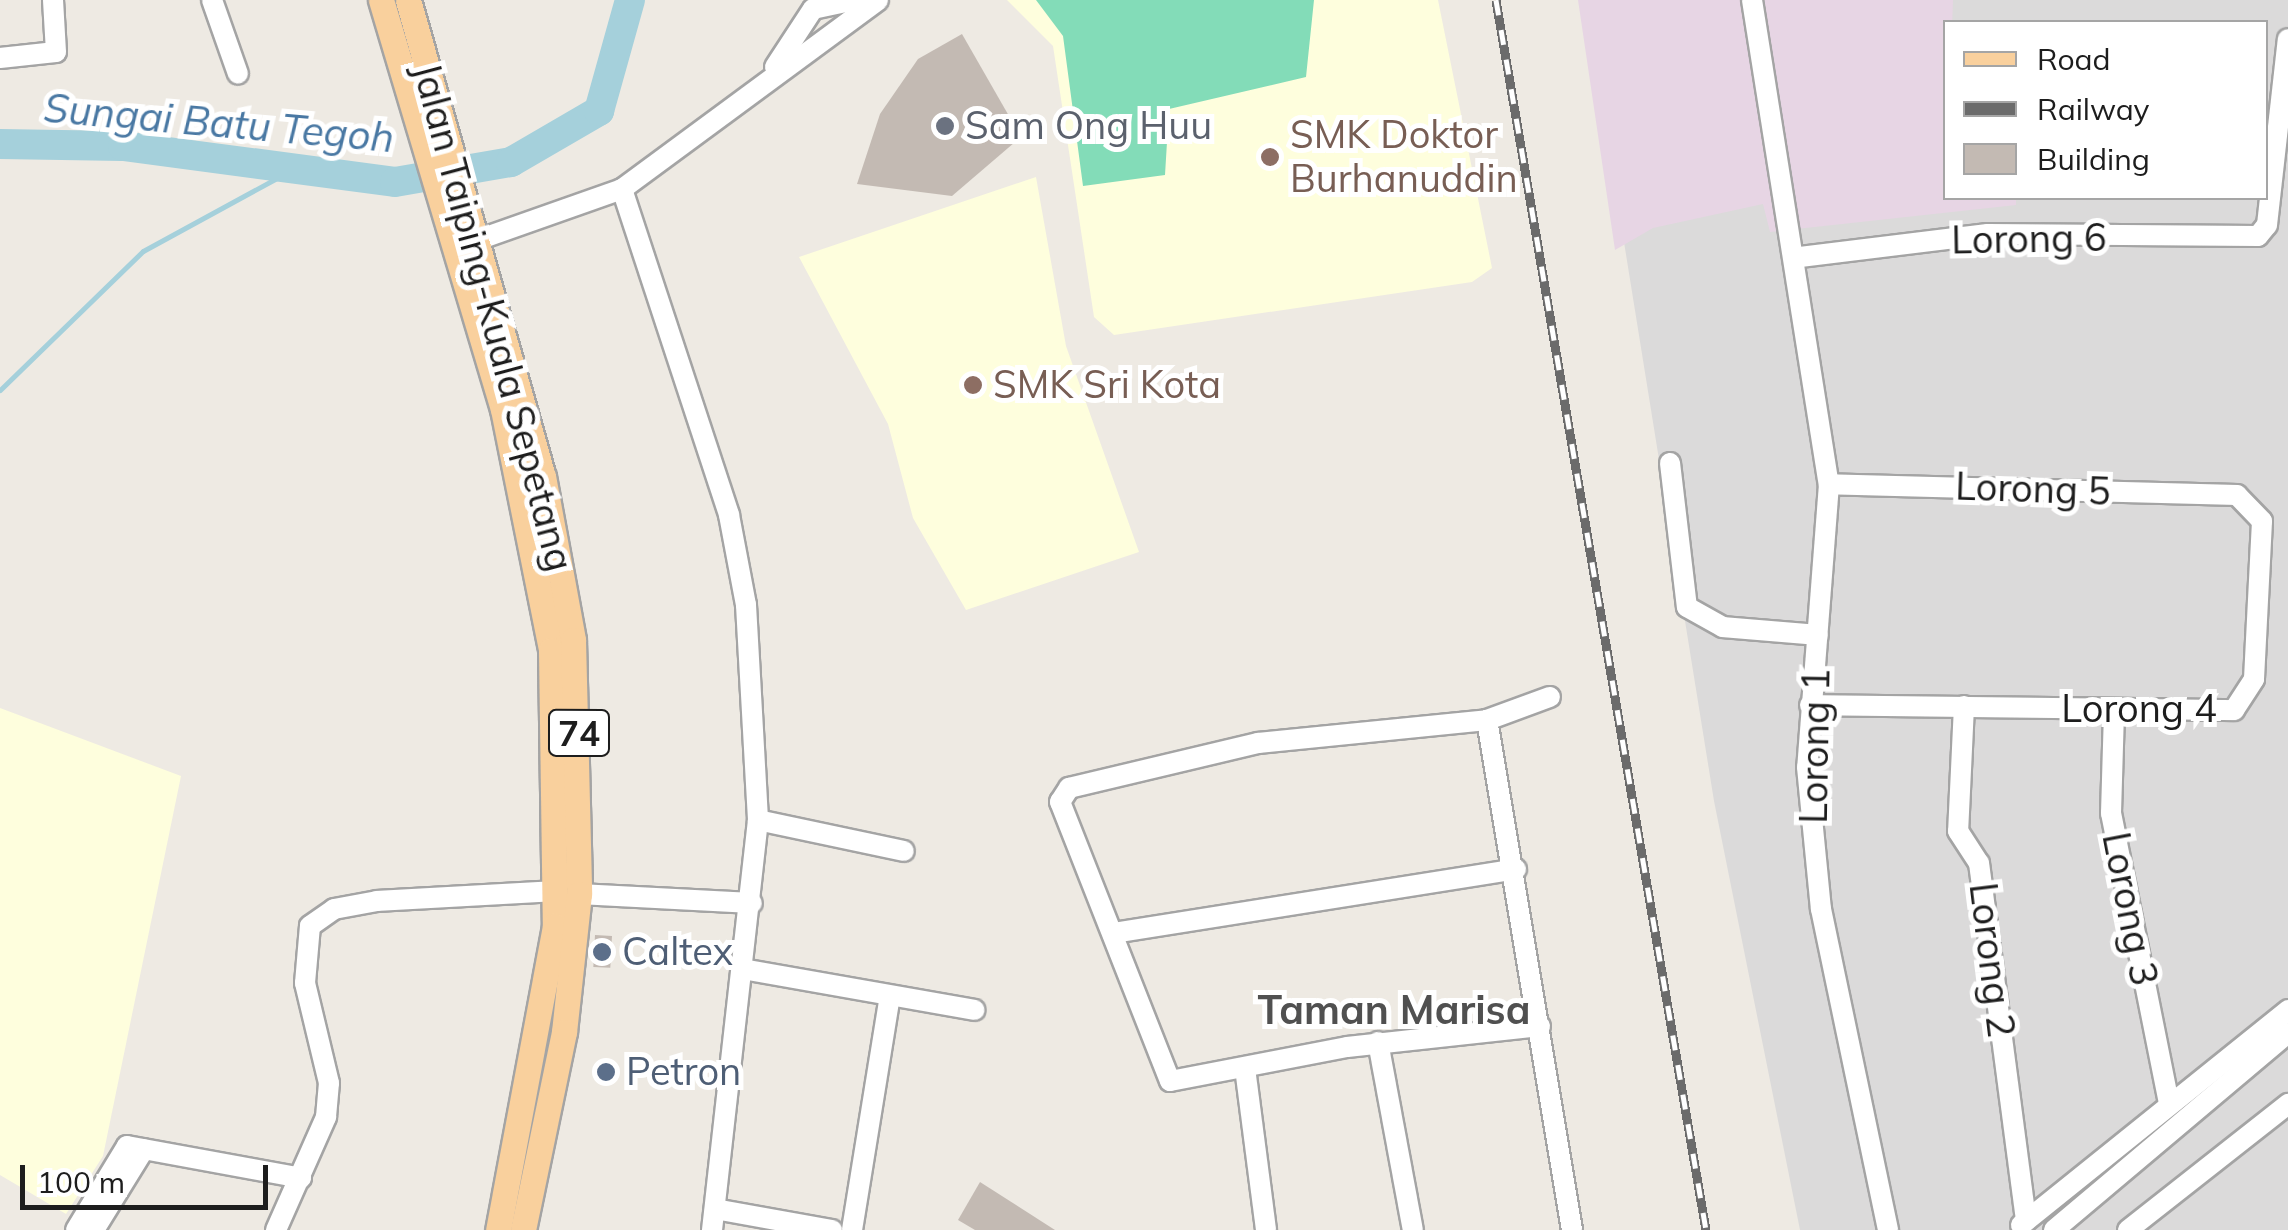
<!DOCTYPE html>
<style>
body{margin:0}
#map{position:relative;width:2288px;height:1230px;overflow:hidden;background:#eeeae3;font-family:Mulish,sans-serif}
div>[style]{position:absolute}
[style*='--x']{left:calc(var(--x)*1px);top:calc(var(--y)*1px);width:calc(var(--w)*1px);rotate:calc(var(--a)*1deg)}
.residential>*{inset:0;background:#dbdada}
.industrial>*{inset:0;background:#e7d5e4}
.education>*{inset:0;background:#fefedd}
.pitch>*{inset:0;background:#83dcb8}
.stream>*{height:5px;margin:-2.5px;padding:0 2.5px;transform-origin:2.5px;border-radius:2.5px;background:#a5d0db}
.river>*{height:30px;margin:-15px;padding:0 15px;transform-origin:15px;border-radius:15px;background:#a5d0db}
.building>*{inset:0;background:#c3bab3;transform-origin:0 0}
.roads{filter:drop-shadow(2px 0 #a4a4a4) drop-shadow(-2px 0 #a4a4a4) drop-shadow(0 2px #a4a4a4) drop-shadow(0 -2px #a4a4a4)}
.minor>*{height:20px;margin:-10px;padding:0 10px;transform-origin:10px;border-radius:10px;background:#fff}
.major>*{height:25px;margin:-12.5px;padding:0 12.5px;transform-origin:12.5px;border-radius:12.5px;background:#f9d09d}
.rail>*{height:9px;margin-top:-4.5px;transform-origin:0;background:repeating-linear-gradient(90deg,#fff 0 15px,#6b6b6b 0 30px);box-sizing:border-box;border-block:2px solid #6b6b6b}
.dots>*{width:28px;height:28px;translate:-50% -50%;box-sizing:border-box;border:5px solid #fff;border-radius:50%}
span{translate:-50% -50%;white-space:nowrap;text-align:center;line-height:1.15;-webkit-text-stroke:10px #fff;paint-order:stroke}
.shield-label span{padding:2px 8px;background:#fff;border:2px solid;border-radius:8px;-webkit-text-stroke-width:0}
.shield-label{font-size:35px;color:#1d1d1d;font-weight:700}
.worship-label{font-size:38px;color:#5b616d}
.left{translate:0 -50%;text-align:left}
.education-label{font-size:38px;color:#785e54}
.street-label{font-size:38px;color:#1d1d1d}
.service-label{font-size:38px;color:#4e5e75}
.water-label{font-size:40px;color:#4978a3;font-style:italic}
.neighbourhood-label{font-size:40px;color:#505050;font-weight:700}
.legend{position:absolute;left:1943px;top:20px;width:325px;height:180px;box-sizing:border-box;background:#fff;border:2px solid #a5a5a5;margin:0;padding:12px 18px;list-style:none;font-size:30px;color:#1d1d1d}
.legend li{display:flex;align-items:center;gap:20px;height:50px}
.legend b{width:50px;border:2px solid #a5a5a5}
.scale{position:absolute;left:20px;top:1165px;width:248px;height:45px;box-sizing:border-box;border:5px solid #1d1d1d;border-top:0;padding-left:12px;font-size:30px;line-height:35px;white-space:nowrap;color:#1d1d1d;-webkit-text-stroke:8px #fff;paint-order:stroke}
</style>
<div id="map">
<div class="residential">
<div style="clip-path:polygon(evenodd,1585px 0,2288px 0,2288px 1230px,1800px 1230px,1714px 801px,1585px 0,1946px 22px,2266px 22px,2266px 198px,1946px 198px,1946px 22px)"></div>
</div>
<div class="industrial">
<div style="clip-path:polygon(1578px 0,1953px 0,1946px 198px,2016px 198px,2016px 205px,1770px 232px,1763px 204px,1653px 228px,1615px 250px)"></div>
</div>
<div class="education">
<div style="clip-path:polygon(1007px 0,1438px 0,1492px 268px,1472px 282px,1114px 335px,1094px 317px,1053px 46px)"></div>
<div style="clip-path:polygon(1036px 177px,1066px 346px,1139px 552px,966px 610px,913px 518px,888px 424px,799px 257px)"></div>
<div style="clip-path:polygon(0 708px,181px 776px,103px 1156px,66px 1214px,0 1175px)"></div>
</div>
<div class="pitch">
<div style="clip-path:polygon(1036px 0,1314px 0,1306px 77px,1169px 109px,1165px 175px,1083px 186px,1063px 36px)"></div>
</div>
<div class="stream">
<div style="--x:0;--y:390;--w:199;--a:-44.2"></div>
<div style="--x:143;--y:251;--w:173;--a:-28.6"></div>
</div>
<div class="river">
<div style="--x:0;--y:144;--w:123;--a:0.9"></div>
<div style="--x:123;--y:146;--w:274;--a:7.5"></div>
<div style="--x:395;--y:182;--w:118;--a:-9.8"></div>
<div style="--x:511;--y:162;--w:102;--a:-30.1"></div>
<div style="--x:599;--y:111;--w:115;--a:-74.4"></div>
</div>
<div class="building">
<div style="clip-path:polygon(962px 34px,1021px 137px,952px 196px,857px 184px,880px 114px,918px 59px)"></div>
<div style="left:595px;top:935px;width:17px;height:32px;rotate:3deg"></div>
<div style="clip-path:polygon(980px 1182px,1055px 1230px,975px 1230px,958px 1220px)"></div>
</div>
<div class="roads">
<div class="minor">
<div style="--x:212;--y:0;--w:78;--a:70.6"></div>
<div style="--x:1752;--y:0;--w:490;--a:81"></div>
<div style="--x:1829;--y:484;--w:284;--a:94.4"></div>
<div style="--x:1807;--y:767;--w:143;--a:84.4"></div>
<div style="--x:1821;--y:909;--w:328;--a:78.2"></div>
<div style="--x:0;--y:58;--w:56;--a:-6.1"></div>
<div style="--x:56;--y:52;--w:52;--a:-93.3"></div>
<div style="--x:775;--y:67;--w:69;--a:-56.8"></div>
<div style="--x:813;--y:9;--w:43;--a:-12.1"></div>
<div style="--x:622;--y:189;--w:343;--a:71.8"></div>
<div style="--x:729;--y:515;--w:92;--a:79.3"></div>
<div style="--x:746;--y:605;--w:215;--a:86.8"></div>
<div style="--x:758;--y:820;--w:413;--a:96.4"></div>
<div style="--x:466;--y:244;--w:165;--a:-19.4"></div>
<div style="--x:622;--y:189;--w:318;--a:-36.4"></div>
<div style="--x:1800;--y:257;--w:189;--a:-7"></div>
<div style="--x:1988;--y:234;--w:270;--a:0.4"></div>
<div style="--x:2258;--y:236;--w:14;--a:-51"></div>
<div style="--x:2267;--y:225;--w:187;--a:-83.6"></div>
<div style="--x:1670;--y:463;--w:145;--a:83.3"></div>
<div style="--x:1687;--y:607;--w:41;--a:29.1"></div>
<div style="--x:1723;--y:627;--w:95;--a:4.8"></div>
<div style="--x:1810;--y:705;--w:424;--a:0.7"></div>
<div style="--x:2234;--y:710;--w:37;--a:-57"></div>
<div style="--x:2254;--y:679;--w:158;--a:-87.1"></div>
<div style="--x:2262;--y:521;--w:36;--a:-134"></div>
<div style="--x:2237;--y:495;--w:408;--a:-178.5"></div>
<div style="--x:1964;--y:706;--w:125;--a:92.7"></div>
<div style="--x:1958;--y:831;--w:38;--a:57"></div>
<div style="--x:1979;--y:863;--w:361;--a:82.5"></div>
<div style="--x:2114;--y:712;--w:101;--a:91.7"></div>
<div style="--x:2111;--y:813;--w:297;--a:78.7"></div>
<div style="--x:1487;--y:720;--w:517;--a:80.54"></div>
<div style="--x:758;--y:820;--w:149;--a:12"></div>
<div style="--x:579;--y:894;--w:173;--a:3"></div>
<div style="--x:1113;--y:933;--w:408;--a:-9"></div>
<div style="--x:748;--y:970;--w:230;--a:10"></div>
<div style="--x:1540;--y:1026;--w:194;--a:173.8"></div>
<div style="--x:1347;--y:1047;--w:180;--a:169.1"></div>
<div style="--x:1170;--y:1081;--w:300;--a:-111.5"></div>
<div style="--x:1060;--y:802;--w:17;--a:-57"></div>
<div style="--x:1069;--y:788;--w:194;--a:-13.4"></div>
<div style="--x:1258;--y:743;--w:230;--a:-5.7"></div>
<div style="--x:1487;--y:720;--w:67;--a:-20.1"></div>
<div style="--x:1378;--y:1042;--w:191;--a:79.5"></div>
<div style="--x:1245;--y:1068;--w:163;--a:82.6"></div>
<div style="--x:715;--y:1209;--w:119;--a:10.2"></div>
<div style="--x:2021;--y:1225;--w:343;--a:-38.8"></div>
<div style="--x:76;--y:1230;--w:98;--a:-58.7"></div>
<div style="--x:127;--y:1146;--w:177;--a:10.4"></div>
<div style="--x:94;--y:1230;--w:95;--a:-58.3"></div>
<div style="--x:276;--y:1230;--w:124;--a:-66.1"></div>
<div style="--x:326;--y:1117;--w:34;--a:-85"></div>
<div style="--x:329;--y:1083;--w:103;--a:-103.5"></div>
<div style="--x:305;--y:983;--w:57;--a:-85"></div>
<div style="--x:310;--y:926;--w:29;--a:-35"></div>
<div style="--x:334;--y:909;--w:44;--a:-10.5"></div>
<div style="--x:377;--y:901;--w:179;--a:-3.2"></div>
<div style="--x:852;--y:1230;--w:237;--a:-80.8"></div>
<div style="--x:2054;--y:1230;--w:306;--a:-40.1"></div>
<div style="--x:2128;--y:1230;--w:204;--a:-38.2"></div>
</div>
<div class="major">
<div style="--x:381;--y:0;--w:427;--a:73.4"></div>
<div style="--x:503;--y:409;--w:246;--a:78.7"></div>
<div style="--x:551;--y:650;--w:276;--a:89.2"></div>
<div style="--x:555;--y:926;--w:309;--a:100.6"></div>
<div style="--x:408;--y:0;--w:495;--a:74.2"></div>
<div style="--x:543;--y:476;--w:167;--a:79.6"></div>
<div style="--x:573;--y:640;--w:254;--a:88.6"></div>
<div style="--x:579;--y:894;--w:139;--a:96.2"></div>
<div style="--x:564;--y:1032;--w:202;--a:101.7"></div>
</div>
</div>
<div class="rail">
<div style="--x:1496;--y:0;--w:1248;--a:80.31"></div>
</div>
<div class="dots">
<div style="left:945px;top:126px;background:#6b7280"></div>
<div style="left:1270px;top:157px;background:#8d6e63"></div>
<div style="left:973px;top:385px;background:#8d6e63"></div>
<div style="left:602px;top:952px;background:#5c6f8a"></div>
<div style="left:606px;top:1072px;background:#5c6f8a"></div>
</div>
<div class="shield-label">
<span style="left:579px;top:733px">74</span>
</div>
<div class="worship-label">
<span class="left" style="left:965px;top:126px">Sam Ong Huu</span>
</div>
<div class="education-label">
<span class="left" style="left:1290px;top:157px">SMK Doktor<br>Burhanuddin</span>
<span class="left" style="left:993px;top:385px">SMK Sri Kota</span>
</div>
<div class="street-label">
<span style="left:2029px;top:239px;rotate:-1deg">Lorong 6</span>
<span style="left:493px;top:317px;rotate:75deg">Jalan Taiping-Kuala Sepetang</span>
<span style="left:2033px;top:489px;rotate:2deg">Lorong 5</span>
<span style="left:2139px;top:709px">Lorong 4</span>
<span style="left:1815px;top:746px;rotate:-89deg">Lorong 1</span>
<span style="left:2130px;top:909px;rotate:79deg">Lorong 3</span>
<span style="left:1992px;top:960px;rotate:83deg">Lorong 2</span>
</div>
<div class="service-label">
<span class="left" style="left:622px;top:952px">Caltex</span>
<span class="left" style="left:626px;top:1072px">Petron</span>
</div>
<div class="water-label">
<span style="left:219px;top:122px;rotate:5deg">Sungai Batu Tegoh</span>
</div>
<div class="neighbourhood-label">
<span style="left:1394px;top:1009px">Taman Marisa</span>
</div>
<ul class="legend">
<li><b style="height:12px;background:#f9d09d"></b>Road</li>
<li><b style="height:12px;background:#6b6b6b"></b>Railway</li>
<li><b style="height:28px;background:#c3bab3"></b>Building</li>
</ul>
<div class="scale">100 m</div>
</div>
